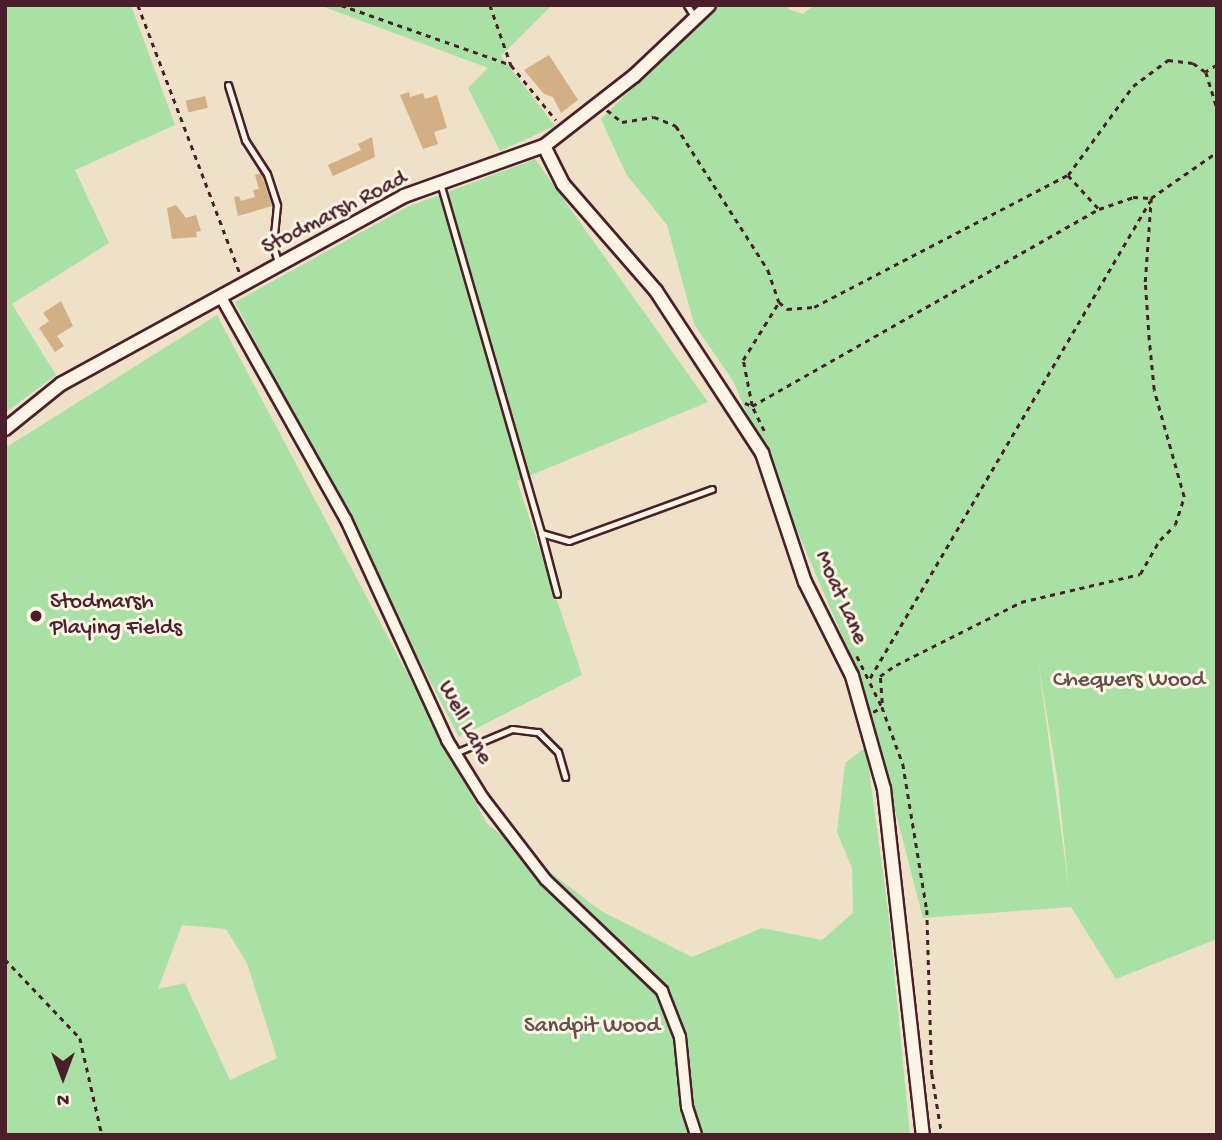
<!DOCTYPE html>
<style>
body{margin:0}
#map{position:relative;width:1222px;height:1140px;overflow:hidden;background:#efe0c8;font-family:"Gochi Hand",sans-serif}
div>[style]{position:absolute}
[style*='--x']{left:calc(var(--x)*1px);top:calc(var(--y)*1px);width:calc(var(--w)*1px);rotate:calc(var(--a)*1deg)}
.green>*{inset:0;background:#a9e1a5}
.building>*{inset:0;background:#d2af84;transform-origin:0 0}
.path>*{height:2.5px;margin-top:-1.25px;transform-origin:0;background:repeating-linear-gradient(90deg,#4a1f2b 0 5px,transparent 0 10px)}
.roads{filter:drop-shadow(2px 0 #4a1f2b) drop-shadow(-2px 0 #4a1f2b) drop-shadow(0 2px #4a1f2b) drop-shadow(0 -2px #4a1f2b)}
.service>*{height:5px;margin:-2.5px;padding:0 2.5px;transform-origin:2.5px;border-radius:2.5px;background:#fcf5e5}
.minor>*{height:10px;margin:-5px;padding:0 5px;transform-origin:5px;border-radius:5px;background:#fcf5e5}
.tertiary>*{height:12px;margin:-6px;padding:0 6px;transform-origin:6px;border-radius:6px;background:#fcf5e5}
.dots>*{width:19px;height:19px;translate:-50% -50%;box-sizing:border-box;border:4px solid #fcf5e5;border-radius:50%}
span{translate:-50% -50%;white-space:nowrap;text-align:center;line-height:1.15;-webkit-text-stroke:6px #fcf5e5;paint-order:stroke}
.street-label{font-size:23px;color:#4a1f2b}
.poi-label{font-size:23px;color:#4a1f2b}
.left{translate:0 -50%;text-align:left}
.park-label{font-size:23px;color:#62504a}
.frame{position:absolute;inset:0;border:7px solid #4a1f2b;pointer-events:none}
.north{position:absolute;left:28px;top:1042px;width:70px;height:70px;-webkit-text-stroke:5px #fcf5e5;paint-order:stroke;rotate:180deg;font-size:19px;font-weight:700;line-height:28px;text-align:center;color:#4a1f2b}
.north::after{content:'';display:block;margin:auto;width:24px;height:32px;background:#4a1f2b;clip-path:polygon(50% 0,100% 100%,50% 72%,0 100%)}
</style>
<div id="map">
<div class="green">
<div style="clip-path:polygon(5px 5px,131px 5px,175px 125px,75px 170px,109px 243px,12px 304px,56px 375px,5px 413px)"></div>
<div style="clip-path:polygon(319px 5px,552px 5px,501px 56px,555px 126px,500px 151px,468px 88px,488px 68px)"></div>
<div style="clip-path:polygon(evenodd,716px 5px,791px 5px,788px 9px,803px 14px,814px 5px,1217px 5px,1217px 939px,1116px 979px,1071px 907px,923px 918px,862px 682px,733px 381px,694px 324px,667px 225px,626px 174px,601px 119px,716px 5px,1038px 661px,1058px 783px,1069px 889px,1038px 661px)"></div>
<div style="clip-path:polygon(535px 159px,708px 402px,517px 481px,582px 675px,459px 737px,235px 302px,407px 207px)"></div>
<div style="clip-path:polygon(evenodd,217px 315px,487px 824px,601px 911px,692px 957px,762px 928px,822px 940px,853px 913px,852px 868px,837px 832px,845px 763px,866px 747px,889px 918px,910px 1135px,5px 1135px,5px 448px,217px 315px,182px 925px,226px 929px,247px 963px,277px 1058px,230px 1080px,185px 983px,158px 989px,182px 925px)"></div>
</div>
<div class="building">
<div style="clip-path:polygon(549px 55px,578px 100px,561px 113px,553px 97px,544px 94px,524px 70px)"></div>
<div style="clip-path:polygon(409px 92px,410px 97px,423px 93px,425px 99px,437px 95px,447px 128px,434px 132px,438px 144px,423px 149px,400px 95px)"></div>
<div style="left:205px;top:96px;width:12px;height:20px;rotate:76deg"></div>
<div style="clip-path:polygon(372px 137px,375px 157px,333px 176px,328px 165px,361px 150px,358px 144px)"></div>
<div style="clip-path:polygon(261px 173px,272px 206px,238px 216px,234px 197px,239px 196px,241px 201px,255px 197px,253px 190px,259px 189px,255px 175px)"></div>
<div style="clip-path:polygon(176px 205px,186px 218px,196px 215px,201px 231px,196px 232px,197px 237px,172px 239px,167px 208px)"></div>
<div style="clip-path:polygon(61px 301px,73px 326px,57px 336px,64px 346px,55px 352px,39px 328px,49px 321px,43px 313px)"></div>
</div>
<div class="path">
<div style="--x:138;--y:5;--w:288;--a:69.2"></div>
<div style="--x:341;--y:5;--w:180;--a:19.4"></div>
<div style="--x:511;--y:65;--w:71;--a:50.7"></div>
<div style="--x:490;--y:5;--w:64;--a:70.7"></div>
<div style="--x:1217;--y:65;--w:13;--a:148"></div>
<div style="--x:1206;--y:72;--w:39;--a:73"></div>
<div style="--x:607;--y:110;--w:19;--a:39"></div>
<div style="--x:622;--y:122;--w:32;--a:-9"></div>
<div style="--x:654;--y:117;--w:24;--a:22"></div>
<div style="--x:676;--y:126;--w:171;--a:57.4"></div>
<div style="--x:768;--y:270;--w:34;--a:71"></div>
<div style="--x:779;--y:302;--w:11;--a:41"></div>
<div style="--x:787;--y:309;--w:27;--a:-4"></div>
<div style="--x:814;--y:307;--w:286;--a:-27.5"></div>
<div style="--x:1068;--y:175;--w:110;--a:-53.9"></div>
<div style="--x:1133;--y:86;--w:44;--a:-36.6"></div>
<div style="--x:1168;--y:60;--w:25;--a:7"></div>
<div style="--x:1193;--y:63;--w:16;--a:35"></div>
<div style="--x:1068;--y:175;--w:46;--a:47.6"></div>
<div style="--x:745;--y:403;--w:8;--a:23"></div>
<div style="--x:752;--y:406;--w:47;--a:-101.1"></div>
<div style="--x:743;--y:360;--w:68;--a:-58.2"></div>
<div style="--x:764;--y:431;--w:28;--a:-116"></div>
<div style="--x:752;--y:406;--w:399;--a:-29.6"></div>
<div style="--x:1099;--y:209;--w:36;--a:-19"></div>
<div style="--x:1133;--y:197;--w:18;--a:3"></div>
<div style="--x:1151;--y:198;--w:80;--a:-34.9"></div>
<div style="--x:857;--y:656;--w:57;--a:63.9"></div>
<div style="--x:870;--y:678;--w:553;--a:-59.59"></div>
<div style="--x:882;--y:703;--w:27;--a:-94"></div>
<div style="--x:880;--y:676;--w:19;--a:-35"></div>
<div style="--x:896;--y:665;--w:140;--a:-26.7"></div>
<div style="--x:1021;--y:602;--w:122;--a:-13.2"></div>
<div style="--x:1140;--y:574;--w:39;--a:-60"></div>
<div style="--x:1160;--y:540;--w:21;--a:-45"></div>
<div style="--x:1175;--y:525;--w:29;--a:-72"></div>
<div style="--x:1184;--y:497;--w:111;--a:-105.7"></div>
<div style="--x:1154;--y:390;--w:50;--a:-95.7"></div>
<div style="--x:1149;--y:340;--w:58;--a:-93.9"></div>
<div style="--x:1145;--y:282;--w:84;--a:-85.9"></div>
<div style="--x:873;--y:712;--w:10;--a:-29"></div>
<div style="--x:882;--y:707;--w:61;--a:69.8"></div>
<div style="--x:903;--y:764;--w:148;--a:80.7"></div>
<div style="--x:927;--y:910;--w:164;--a:88.3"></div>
<div style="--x:932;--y:1074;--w:62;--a:80.7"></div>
<div style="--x:5;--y:959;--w:109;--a:46.5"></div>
<div style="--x:80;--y:1038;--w:99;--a:77.2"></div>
</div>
<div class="roads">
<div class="service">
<div style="--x:687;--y:5;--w:13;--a:58"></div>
<div style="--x:228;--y:85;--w:58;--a:72.8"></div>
<div style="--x:245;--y:140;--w:40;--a:57.1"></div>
<div style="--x:267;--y:174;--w:33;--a:72"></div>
<div style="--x:277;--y:205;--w:40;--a:95.7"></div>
<div style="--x:273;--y:245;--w:19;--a:74"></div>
<div style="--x:441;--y:186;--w:361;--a:73.9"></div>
<div style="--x:541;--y:533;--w:29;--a:16"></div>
<div style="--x:569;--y:541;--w:152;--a:-20"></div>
<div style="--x:541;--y:533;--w:63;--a:75.3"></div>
<div style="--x:455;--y:753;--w:62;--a:-22.8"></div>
<div style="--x:512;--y:729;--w:26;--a:7"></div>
<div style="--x:538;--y:732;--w:28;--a:45"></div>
<div style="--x:558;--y:752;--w:26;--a:74"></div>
</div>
<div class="minor">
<div style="--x:222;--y:299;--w:253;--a:60.7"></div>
<div style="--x:346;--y:520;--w:242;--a:65.3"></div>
<div style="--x:447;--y:740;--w:68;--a:58.2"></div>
<div style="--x:483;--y:798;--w:103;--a:52.5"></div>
<div style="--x:546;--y:880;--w:161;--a:43.7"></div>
<div style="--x:662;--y:991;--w:49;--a:68.6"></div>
<div style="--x:680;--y:1037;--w:70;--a:84.3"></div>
<div style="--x:687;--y:1107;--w:29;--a:72"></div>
</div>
<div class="tertiary">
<div style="--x:544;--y:146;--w:42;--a:63.4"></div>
<div style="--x:563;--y:184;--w:142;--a:49"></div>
<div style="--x:656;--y:291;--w:194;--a:56.8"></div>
<div style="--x:762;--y:453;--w:136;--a:71.6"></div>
<div style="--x:805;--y:582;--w:105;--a:63.4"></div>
<div style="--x:852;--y:676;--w:117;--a:74.2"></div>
<div style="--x:884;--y:789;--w:348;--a:83.6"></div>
<div style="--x:5;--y:429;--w:72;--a:-38.8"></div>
<div style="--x:61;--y:384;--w:391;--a:-28.7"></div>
<div style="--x:404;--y:196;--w:149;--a:-19.7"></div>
<div style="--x:544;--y:146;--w:114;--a:-37.9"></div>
<div style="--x:634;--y:76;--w:103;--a:-43.4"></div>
</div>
</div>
<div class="dots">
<div style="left:36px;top:616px;background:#4a1f2b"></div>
</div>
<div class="street-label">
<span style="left:335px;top:214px;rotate:-27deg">Stodmarsh Road</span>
<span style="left:840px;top:598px;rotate:66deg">Moat Lane</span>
<span style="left:464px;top:723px;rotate:62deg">Well Lane</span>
</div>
<div class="poi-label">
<span class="left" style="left:50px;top:616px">Stodmarsh<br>Playing Fields</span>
</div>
<div class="park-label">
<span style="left:1129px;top:681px">Chequers Wood</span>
<span style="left:592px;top:1027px">Sandpit Wood</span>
</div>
<div class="frame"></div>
<div class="north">N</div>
</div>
